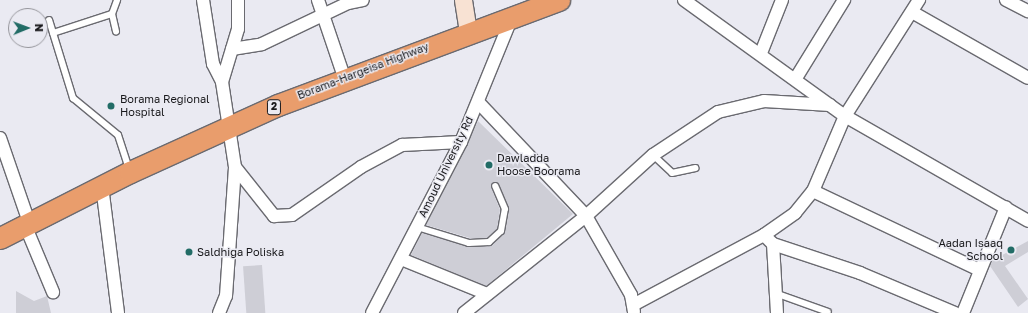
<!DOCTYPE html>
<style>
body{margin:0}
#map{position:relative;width:1028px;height:313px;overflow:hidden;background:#eaeaf2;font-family:"Golos Text",sans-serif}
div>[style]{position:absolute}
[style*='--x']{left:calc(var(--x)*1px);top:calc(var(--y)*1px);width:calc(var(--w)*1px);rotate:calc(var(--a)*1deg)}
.building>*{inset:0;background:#ceced6;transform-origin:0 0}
.roads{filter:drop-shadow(1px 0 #6a6a70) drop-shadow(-1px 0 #6a6a70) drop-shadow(0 1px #6a6a70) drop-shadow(0 -1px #6a6a70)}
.lane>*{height:6px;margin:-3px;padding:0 3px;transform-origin:3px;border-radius:3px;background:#fff}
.street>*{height:12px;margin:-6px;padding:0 6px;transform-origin:6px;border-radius:6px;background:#fff}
.secondary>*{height:17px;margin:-8.5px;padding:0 8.5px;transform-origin:8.5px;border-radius:8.5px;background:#f8e2d3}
.highway>*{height:21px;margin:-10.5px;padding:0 10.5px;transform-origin:10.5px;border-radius:10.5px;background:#e99d6c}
.dots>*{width:11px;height:11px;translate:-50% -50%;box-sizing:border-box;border:2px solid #eaeaf2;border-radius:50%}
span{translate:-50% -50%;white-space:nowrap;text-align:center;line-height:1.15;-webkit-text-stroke:3px #eaeaf2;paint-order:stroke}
.shield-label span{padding:1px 3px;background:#eaeaf2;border:1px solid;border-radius:3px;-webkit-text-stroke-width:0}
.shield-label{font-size:10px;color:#19191c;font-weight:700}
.street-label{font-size:11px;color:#19191c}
.poi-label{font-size:11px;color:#19191c}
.left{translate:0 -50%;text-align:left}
.right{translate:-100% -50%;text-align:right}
.north{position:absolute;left:8px;top:8px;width:40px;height:40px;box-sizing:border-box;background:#eaeaf2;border:1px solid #96969c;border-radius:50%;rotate:89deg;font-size:11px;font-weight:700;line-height:16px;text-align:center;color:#19191c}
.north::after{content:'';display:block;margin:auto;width:14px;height:18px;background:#226c66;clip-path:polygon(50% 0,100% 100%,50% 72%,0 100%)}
</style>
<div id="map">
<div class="building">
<div style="clip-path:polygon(478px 121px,573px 214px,486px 286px,411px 255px,422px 233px,469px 247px,492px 246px,505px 232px,509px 208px,495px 182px,491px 187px,500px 210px,497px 229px,487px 238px,470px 238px,426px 225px)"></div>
<div style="clip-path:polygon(1028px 241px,1028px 252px,1005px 266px,1028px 299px,1018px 307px,990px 266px,993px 260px)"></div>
<div style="left:262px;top:265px;width:48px;height:19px;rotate:86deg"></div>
<div style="clip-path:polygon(16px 291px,34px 301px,47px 296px,51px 313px,16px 313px)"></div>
</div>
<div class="roads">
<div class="lane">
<div style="--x:112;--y:14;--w:15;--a:-70"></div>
<div style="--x:49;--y:20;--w:82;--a:72.9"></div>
<div style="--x:73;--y:98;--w:58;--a:39.4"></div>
<div style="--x:118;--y:135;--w:35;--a:72"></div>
<div style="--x:53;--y:33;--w:62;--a:-17.9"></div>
<div style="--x:112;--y:14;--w:18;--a:77"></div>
<div style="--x:653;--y:155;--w:26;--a:43"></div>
<div style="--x:672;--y:173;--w:24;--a:-12"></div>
<div style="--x:417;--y:227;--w:54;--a:17.1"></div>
<div style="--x:469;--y:243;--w:20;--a:-3"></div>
<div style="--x:489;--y:242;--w:16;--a:-43"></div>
<div style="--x:501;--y:231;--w:22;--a:-80"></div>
<div style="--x:505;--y:209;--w:25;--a:-113"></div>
<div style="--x:775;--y:293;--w:56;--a:19.7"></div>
</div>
<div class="street">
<div style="--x:203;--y:0;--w:65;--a:81.1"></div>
<div style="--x:213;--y:64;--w:20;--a:63"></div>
<div style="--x:238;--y:0;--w:29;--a:90"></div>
<div style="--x:238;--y:29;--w:55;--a:106.8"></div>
<div style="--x:222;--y:82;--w:86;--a:81.3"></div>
<div style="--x:235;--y:167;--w:63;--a:51.5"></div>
<div style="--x:274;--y:216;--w:18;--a:-3"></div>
<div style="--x:292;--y:215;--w:84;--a:-34.8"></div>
<div style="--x:361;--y:167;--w:47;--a:-28.2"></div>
<div style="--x:402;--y:145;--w:59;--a:-2.9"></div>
<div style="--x:318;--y:0;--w:81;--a:71.3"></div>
<div style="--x:684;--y:0;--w:198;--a:35.8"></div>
<div style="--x:845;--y:116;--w:211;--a:29.8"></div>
<div style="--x:1006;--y:0;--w:25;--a:27"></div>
<div style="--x:912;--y:12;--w:133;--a:29.6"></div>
<div style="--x:232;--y:49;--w:30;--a:-9"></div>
<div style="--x:262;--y:44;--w:95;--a:-25.5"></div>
<div style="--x:348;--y:3;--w:15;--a:-11"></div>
<div style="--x:761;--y:53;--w:57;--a:-68.4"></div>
<div style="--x:796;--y:78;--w:92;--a:-58.4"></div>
<div style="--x:478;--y:102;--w:157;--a:46.5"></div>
<div style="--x:586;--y:216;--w:91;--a:60.3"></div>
<div style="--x:631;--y:295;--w:17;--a:80"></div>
<div style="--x:0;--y:138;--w:89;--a:71"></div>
<div style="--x:102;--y:186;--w:128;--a:82.8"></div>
<div style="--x:813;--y:191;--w:184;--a:25.4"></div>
<div style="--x:25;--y:225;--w:73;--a:67.3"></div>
<div style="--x:764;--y:235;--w:13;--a:45"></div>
<div style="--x:773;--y:244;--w:92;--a:18.4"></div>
<div style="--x:860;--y:273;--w:103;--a:22.8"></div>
<div style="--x:773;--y:244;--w:69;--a:86.7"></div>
<div style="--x:401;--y:259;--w:93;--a:22.1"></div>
<div style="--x:633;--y:305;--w:149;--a:-28.1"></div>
<div style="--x:764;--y:235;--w:38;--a:-35"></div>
<div style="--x:795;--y:213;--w:28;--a:-51"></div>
<div style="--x:813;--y:191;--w:82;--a:-66.9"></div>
<div style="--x:845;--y:116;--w:138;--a:-57.5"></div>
<div style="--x:219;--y:313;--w:18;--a:-68"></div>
<div style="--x:226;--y:296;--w:129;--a:-86"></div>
<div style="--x:372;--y:313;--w:193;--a:-62.5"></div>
<div style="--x:461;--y:142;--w:135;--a:-67.8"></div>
<div style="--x:464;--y:313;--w:156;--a:-38.5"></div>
<div style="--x:586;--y:216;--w:91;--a:-42.3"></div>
<div style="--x:653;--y:155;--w:78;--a:-33.5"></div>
<div style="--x:718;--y:112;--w:47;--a:-13.4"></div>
<div style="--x:764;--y:101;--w:66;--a:3.5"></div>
<div style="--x:963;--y:313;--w:114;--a:-67.9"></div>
</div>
<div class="secondary">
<div style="--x:463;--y:0;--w:33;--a:81"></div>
</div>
<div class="highway">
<div style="--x:0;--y:238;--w:146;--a:-26.9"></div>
<div style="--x:130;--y:172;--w:162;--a:-24.4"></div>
<div style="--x:278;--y:105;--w:300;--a:-20.5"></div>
</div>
</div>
<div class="dots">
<div style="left:111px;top:106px;background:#226c66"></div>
<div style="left:489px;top:165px;background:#226c66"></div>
<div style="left:1011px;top:250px;background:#226c66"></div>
<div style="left:189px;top:252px;background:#226c66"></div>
</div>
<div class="shield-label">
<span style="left:274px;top:107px">2</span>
</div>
<div class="street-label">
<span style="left:363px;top:71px;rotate:-21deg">Borama-Hargeisa Highway</span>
<span style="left:446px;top:167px;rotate:-64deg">Amoud University Rd</span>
</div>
<div class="poi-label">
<span class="left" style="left:120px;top:106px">Borama Regional<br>Hospital</span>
<span class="left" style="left:497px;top:165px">Dawladda<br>Hoose Boorama</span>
<span class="right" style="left:1003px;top:250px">Aadan Isaaq<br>School</span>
<span class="left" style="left:197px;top:252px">Saldhiga Poliska</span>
</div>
<div class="north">N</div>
</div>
